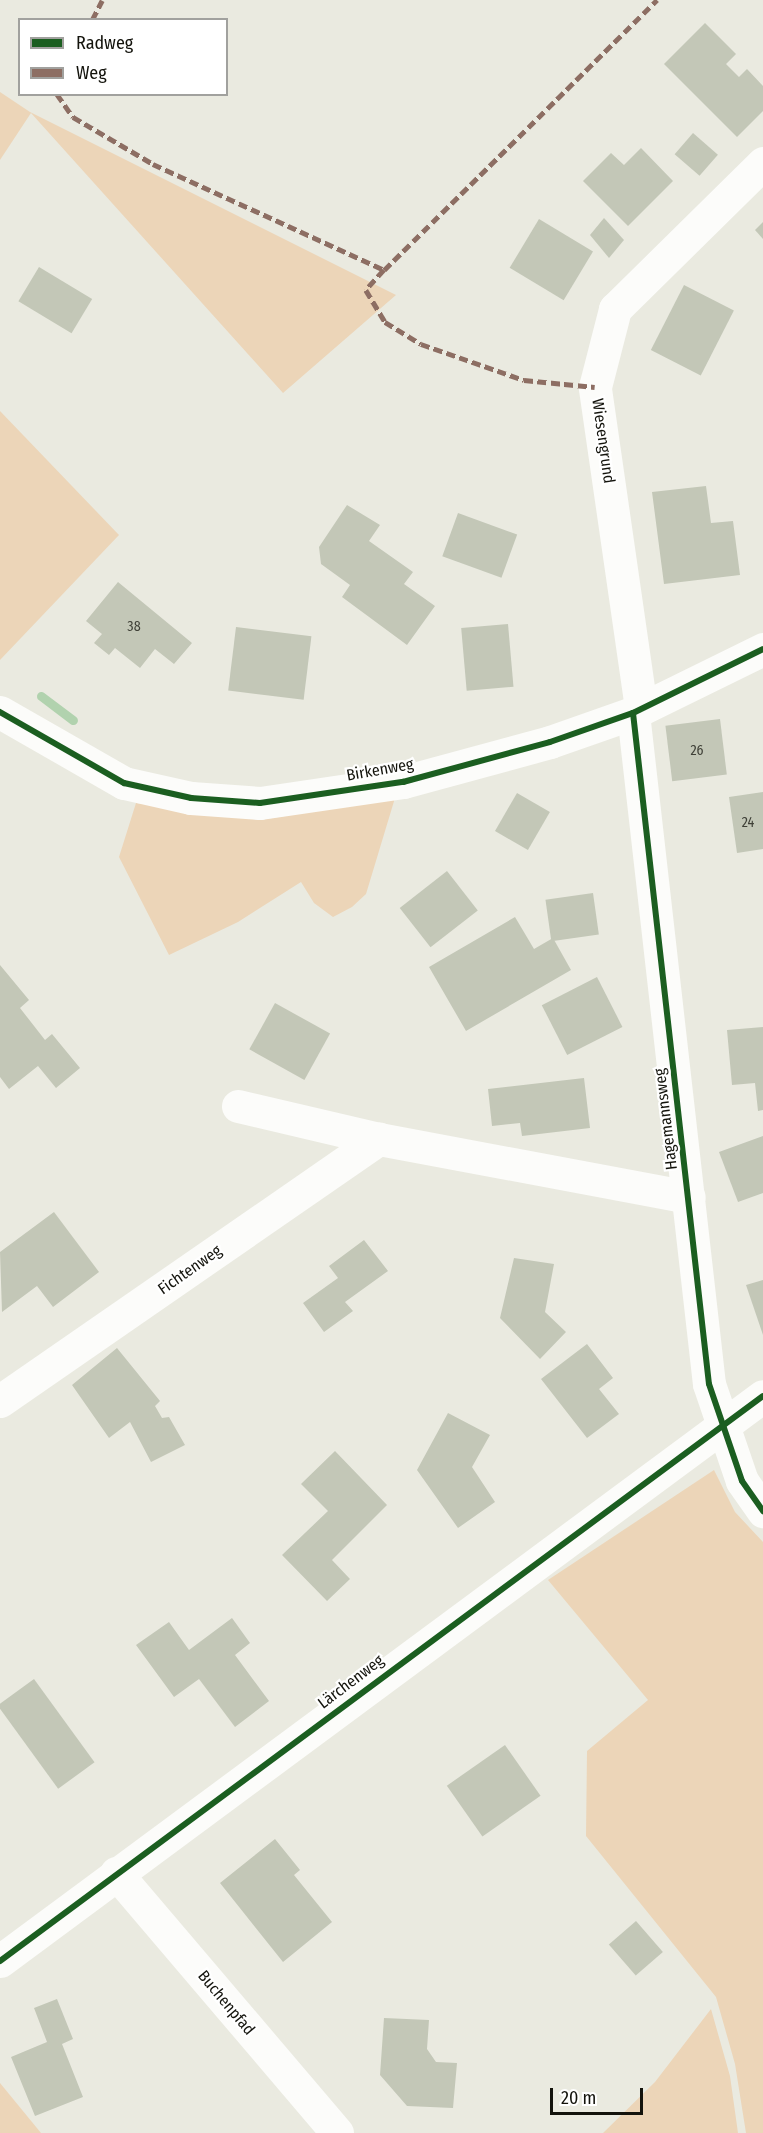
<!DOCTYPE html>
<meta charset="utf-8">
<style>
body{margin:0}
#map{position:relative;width:763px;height:2133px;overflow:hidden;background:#eaeae0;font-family:"Fira Sans Condensed",sans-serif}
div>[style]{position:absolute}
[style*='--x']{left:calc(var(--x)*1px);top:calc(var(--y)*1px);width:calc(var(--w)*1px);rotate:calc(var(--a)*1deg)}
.green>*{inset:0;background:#ecd5b8}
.stream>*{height:9px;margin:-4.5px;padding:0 4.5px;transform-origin:4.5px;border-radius:4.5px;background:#b1d2ae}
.building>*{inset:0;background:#c3c7b7;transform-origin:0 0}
.minor>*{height:33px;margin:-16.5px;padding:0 16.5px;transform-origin:16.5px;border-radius:16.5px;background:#fcfcfa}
.quiet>*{height:4.5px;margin-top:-2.25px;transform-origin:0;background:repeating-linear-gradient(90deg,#8d6e63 0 9px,transparent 0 13.5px)}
.cycleway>*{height:6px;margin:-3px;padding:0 3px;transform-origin:3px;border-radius:3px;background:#1b5e20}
span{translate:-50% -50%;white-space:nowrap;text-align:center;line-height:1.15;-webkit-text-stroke:4.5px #fff;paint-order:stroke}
.number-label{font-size:14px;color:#3f4037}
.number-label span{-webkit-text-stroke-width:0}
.street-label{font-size:16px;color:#13130c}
.legend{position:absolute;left:18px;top:18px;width:210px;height:78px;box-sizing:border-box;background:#fff;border:2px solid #a1a19e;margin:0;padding:8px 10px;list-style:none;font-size:18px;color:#13130c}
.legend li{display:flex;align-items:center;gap:12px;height:30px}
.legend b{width:30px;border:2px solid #a1a19e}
.scale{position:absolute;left:550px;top:2088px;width:93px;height:27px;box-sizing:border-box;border:3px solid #13130c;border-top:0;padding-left:8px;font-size:18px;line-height:21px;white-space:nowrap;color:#13130c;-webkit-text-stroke:4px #fff;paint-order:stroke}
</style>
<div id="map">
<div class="green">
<div style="clip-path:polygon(0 92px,30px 112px,396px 295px,283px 393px,31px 113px,0 160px)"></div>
<div style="clip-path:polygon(0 411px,119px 535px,0 660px)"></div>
<div style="clip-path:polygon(395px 798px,366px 894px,352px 907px,333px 917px,314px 903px,301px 882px,238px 922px,169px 955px,119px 857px,136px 803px,260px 820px)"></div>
<div style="clip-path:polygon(714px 1470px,735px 1512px,763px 1542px,763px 2133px,746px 2133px,735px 2064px,716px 1997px,586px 1836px,587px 1751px,648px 1700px,548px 1580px)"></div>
<div style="clip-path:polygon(711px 2009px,730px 2076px,738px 2133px,603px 2133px,655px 2082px)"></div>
<div style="clip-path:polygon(0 2083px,41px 2133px,0 2133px)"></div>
</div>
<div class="stream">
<div style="--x:41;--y:696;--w:40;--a:37"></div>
</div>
<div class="building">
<div style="clip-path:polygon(705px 23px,736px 54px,726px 64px,739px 77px,747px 69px,763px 86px,763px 111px,737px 137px,664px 64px)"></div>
<div style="left:693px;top:133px;width:33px;height:28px;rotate:41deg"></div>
<div style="clip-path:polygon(641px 148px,673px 181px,628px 226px,583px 181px,611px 153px,624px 165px)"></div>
<div style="clip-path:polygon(604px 218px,624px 240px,609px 258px,590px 235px)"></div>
<div style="left:539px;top:219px;width:63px;height:57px;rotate:31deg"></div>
<div style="clip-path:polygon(763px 222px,763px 239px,755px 230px)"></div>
<div style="left:39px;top:267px;width:62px;height:40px;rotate:31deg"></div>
<div style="left:684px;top:285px;width:56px;height:73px;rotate:27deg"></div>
<div style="clip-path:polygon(706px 486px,711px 523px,733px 521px,740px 575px,664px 584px,652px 492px)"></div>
<div style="clip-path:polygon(347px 505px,380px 525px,369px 541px,413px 572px,404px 584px,435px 606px,407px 645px,342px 597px,350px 585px,321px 564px,319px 547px)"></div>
<div style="left:458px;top:513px;width:63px;height:46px;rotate:20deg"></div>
<div style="clip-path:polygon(118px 582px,192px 643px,174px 664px,155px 649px,140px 668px,115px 648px,109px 655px,94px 643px,102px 634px,86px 621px)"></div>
<div style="left:508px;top:624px;width:63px;height:47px;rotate:85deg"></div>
<div style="left:236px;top:627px;width:76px;height:64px;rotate:7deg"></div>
<div style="left:720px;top:719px;width:56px;height:55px;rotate:83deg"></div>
<div style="clip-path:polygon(763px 792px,763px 849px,737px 853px,729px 797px)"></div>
<div style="left:517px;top:793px;width:38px;height:44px;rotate:30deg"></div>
<div style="left:447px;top:871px;width:50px;height:60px;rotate:52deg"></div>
<div style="left:593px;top:893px;width:42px;height:48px;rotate:82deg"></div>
<div style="clip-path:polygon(515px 917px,534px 949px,553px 938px,571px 970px,466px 1031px,429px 967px)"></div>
<div style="clip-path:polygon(0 965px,29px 1000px,20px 1008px,45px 1040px,52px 1034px,80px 1068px,56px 1088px,38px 1066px,9px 1089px,0 1077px)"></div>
<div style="left:597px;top:977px;width:56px;height:62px;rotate:63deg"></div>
<div style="left:275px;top:1003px;width:63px;height:53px;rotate:29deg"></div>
<div style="clip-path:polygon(763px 1027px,763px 1110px,758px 1111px,755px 1083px,732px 1085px,727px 1030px)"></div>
<div style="clip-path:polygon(584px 1078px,590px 1128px,522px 1136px,520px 1123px,492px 1126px,488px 1089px)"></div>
<div style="clip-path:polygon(763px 1136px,763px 1193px,738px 1202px,719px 1152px)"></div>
<div style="clip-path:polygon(54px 1212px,99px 1272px,53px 1307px,37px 1286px,2px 1312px,0 1252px)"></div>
<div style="clip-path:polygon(364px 1240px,388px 1271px,345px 1302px,353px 1311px,324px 1332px,303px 1303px,338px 1278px,329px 1266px)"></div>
<div style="clip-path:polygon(514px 1258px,554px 1264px,545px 1312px,566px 1332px,540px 1359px,500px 1318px)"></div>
<div style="clip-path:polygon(763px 1280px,763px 1335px,746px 1285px)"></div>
<div style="clip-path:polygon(587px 1344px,613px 1378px,599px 1389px,619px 1414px,587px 1438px,541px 1379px)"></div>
<div style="clip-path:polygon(117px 1348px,160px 1401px,155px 1406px,162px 1418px,169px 1417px,185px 1445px,151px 1462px,130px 1422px,109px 1438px,72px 1385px)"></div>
<div style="clip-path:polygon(448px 1413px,490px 1435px,472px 1467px,495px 1502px,458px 1528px,417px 1470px)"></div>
<div style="clip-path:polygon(335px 1451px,387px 1505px,332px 1560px,350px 1579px,327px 1601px,282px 1555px,328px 1511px,301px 1484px)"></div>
<div style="clip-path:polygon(232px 1618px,250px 1643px,235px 1655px,269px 1701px,235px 1727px,199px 1679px,174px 1697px,136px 1645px,169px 1622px,189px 1650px)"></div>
<div style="left:34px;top:1679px;width:103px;height:45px;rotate:54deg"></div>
<div style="left:505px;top:1745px;width:62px;height:71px;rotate:55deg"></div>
<div style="clip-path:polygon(275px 1839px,300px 1870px,294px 1875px,332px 1922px,283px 1962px,220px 1883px)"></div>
<div style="left:636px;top:1921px;width:41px;height:36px;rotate:49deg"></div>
<div style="clip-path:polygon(57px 1999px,73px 2039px,62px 2044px,83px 2097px,35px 2116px,11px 2057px,47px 2042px,34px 2008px)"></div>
<div style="clip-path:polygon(384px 2018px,429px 2020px,427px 2049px,436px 2062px,457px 2063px,453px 2108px,407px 2106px,380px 2075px)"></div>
</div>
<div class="minor">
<div style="--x:641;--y:708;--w:324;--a:-98.2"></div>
<div style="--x:595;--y:387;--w:81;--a:-75.6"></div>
<div style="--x:615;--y:309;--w:208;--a:-44.6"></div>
<div style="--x:0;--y:712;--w:143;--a:29.8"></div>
<div style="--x:124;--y:783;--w:69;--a:12.6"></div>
<div style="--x:191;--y:798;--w:69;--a:4.1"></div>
<div style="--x:260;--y:803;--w:145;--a:-8.4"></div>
<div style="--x:403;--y:782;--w:152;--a:-15.2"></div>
<div style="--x:550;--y:742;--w:88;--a:-19.3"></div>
<div style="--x:633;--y:713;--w:145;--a:-26.2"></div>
<div style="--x:633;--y:713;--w:675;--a:83.54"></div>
<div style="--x:709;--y:1384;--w:102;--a:71.2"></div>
<div style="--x:742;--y:1481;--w:37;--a:55"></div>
<div style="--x:238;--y:1106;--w:145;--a:13.2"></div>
<div style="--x:0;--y:1401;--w:461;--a:-34.7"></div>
<div style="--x:379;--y:1139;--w:315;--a:10.6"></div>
<div style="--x:116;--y:1873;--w:341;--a:49.6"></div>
<div style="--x:0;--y:1961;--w:949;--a:-36.52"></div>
</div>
<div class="quiet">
<div style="--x:92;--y:20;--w:22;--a:-63"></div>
<div style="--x:57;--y:94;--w:28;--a:55"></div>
<div style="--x:73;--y:117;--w:93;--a:30.4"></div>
<div style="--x:153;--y:164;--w:254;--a:24.6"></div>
<div style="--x:384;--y:270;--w:384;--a:-44.7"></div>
<div style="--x:384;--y:270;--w:27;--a:132"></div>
<div style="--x:366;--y:290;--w:37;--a:59"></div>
<div style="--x:385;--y:322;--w:42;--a:31.4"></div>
<div style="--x:421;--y:344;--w:109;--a:19.3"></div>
<div style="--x:524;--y:380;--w:71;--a:5.6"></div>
</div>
<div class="cycleway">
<div style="--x:0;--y:712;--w:143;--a:29.8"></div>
<div style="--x:124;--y:783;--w:69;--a:12.6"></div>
<div style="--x:191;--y:798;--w:69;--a:4.1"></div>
<div style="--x:260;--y:803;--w:145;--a:-8.4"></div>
<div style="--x:403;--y:782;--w:152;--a:-15.2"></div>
<div style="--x:550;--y:742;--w:88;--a:-19.3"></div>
<div style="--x:633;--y:713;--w:145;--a:-26.2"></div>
<div style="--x:633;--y:713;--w:675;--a:83.54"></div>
<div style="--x:709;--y:1384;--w:102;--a:71.2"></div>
<div style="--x:742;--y:1481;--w:37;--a:55"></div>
<div style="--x:0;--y:1961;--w:949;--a:-36.52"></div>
</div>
<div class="number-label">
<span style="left:134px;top:627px">38</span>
<span style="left:697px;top:751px">26</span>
<span style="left:748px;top:823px">24</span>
</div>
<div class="street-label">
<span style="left:603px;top:441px;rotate:82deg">Wiesengrund</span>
<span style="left:380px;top:770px;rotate:-10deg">Birkenweg</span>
<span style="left:666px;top:1119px;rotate:-97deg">Hagemannsweg</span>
<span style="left:190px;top:1270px;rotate:-35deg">Fichtenweg</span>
<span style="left:351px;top:1682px;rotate:-37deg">Lärchenweg</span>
<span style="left:226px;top:2003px;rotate:50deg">Buchenpfad</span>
</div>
<ul class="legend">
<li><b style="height:8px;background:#1b5e20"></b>Radweg</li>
<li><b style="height:8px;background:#8d6e63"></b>Weg</li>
</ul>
<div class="scale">20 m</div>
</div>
